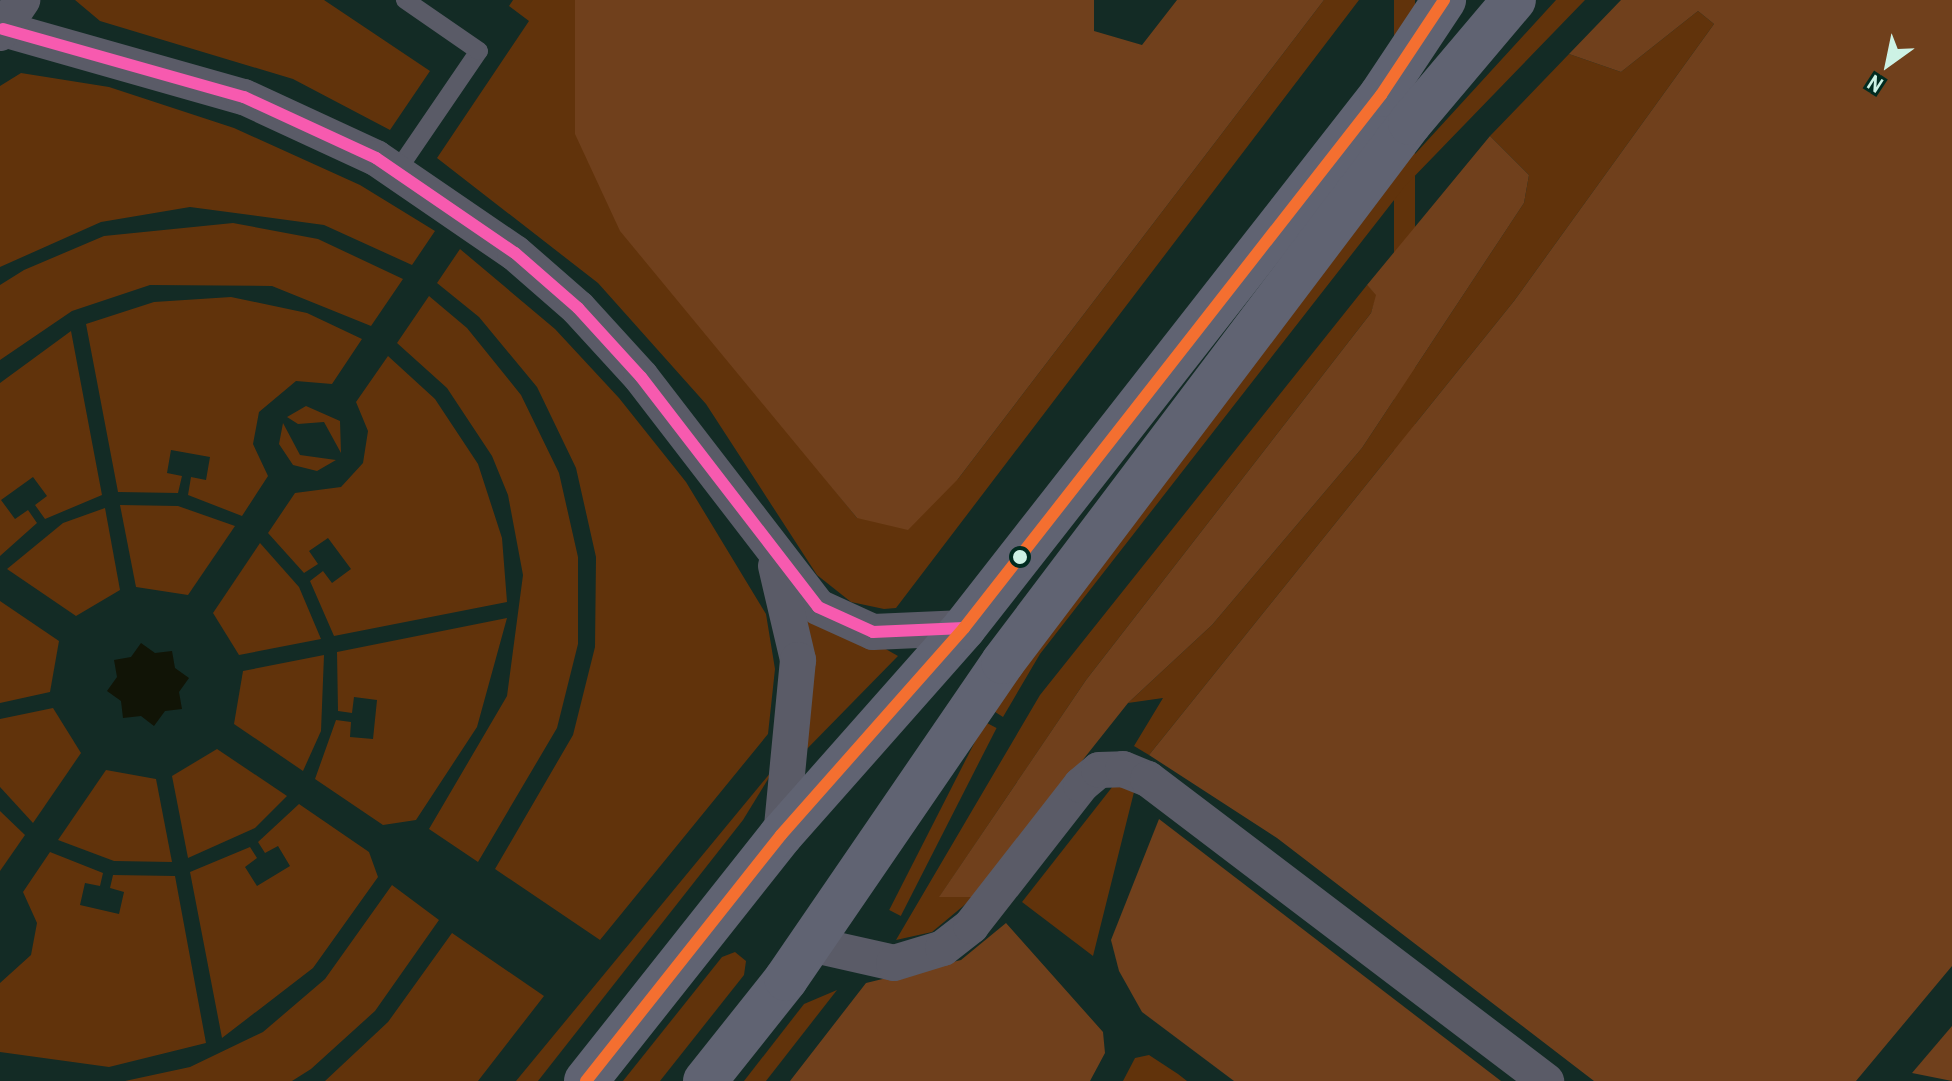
<!DOCTYPE html>
<style>
body{margin:0}
#map{position:relative;width:1952px;height:1081px;overflow:hidden;background:#132b25;font-family:"Archivo Narrow",sans-serif}
div>[style]{position:absolute}
[style*='--x']{left:calc(var(--x)*1px);top:calc(var(--y)*1px);width:calc(var(--w)*1px);rotate:calc(var(--a)*1deg)}
.green>*{inset:0;background:#61330b;transform-origin:0 0}
.forest>*{inset:0;background:#70401c}
.water>*{inset:0;background:#111406}
.lane>*{height:18px;margin:-9px;padding:0 9px;transform-origin:9px;border-radius:9px;background:#5a5b67}
.street>*{height:36px;margin:-18px;padding:0 18px;transform-origin:18px;border-radius:18px;background:#5a5b67}
.primary>*{height:44px;margin:-22px;padding:0 22px;transform-origin:22px;border-radius:22px;background:#606372}
.bus-1>*{height:12px;margin:-6px;padding:0 6px;transform-origin:6px;border-radius:6px;background:#f75aaf}
.bus-2>*{height:12px;margin:-6px;padding:0 6px;transform-origin:6px;border-radius:6px;background:#f46f30}
.dots>*{width:22px;height:22px;translate:-50% -50%;box-sizing:border-box;border:4px solid #002b20;border-radius:50%}
span{translate:-50% -50%;white-space:nowrap;text-align:center;line-height:1.15;-webkit-text-stroke:6px #002b20;paint-order:stroke}
.north{position:absolute;left:1848px;top:24px;width:80px;height:80px;-webkit-text-stroke:6px #002b20;paint-order:stroke;rotate:213deg;font-size:22px;font-weight:700;line-height:32px;text-align:center;color:#cdf2e5}
.north::after{content:'';display:block;margin:auto;width:28px;height:36px;background:#cdf2e5;clip-path:polygon(50% 0,100% 100%,50% 72%,0 100%)}
</style>
<div id="map">
<div class="green">
<div style="clip-path:polygon(75px 0,324px 0,430px 71px,390px 130px,293px 79px,100px 21px)"></div>
<div style="clip-path:polygon(513px 0,575px 0,576px 41px,779px 421px,857px 518px,958px 479px,1324px 0,1359px 0,896px 608px,884px 609px,851px 602px,817px 575px,706px 404px,598px 283px,437px 158px,529px 21px,509px 6px)"></div>
<div style="left:1394px;top:0;width:21px;height:779px"></div>
<div style="clip-path:polygon(1556px 0,1585px 0,1405px 186px,1040px 654px,1003px 717px,992px 710px,1394px 177px)"></div>
<div style="clip-path:polygon(1698px 11px,1714px 24px,1514px 301px,1149px 755px,1134px 746px,1163px 698px,1128px 703px,1212px 625px,1362px 448px,1524px 203px,1529px 175px,1490px 136px,1569px 54px,1621px 72px)"></div>
<div style="clip-path:polygon(21px 73px,109px 87px,234px 128px,360px 185px,435px 231px,412px 265px,324px 225px,190px 207px,101px 222px,0 267px,0 86px)"></div>
<div style="clip-path:polygon(233px 223px,318px 239px,403px 279px,371px 326px,272px 286px,150px 285px,72px 311px,0 360px,0 285px,24px 270px,104px 236px)"></div>
<div style="clip-path:polygon(460px 249px,555px 329px,619px 398px,686px 482px,766px 614px,775px 669px,768px 734px,600px 940px,495px 869px,573px 735px,595px 647px,596px 557px,576px 468px,537px 387px,479px 317px,437px 283px)"></div>
<div style="clip-path:polygon(1367px 285px,1377px 295px,1371px 313px,1086px 680px,940px 896px,974px 897px,932px 932px,896px 940px,1040px 695px)"></div>
<div style="clip-path:polygon(429px 296px,467px 328px,521px 395px,559px 473px,578px 557px,578px 644px,557px 728px,478px 862px,429px 829px,507px 696px,523px 575px,508px 495px,492px 456px,447px 388px,397px 343px)"></div>
<div style="clip-path:polygon(231px 297px,307px 313px,362px 339px,332px 384px,296px 381px,259px 412px,253px 444px,268px 476px,242px 516px,188px 495px,191px 477px,206px 480px,210px 457px,171px 450px,167px 473px,182px 476px,178px 493px,118px 492px,86px 324px,154px 302px)"></div>
<div style="clip-path:polygon(71px 331px,102px 495px,45px 519px,35px 505px,47px 496px,33px 477px,1px 500px,15px 519px,28px 510px,37px 523px,0 556px,0 383px)"></div>
<div style="clip-path:polygon(388px 356px,435px 399px,478px 464px,502px 538px,507px 602px,334px 636px,310px 581px,323px 571px,332px 583px,351px 569px,328px 538px,309px 551px,318px 564px,304px 573px,268px 533px,295px 493px,341px 487px,363px 463px,368px 431px,356px 402px)"></div>
<div style="clip-path:polygon(306px 406px,340px 421px,341px 453px,324px 422px,298px 424px,287px 417px)"></div>
<div style="clip-path:polygon(283px 423px,300px 455px,336px 460px,317px 471px,293px 465px,279px 444px)"></div>
<div style="clip-path:polygon(120px 505px,178px 506px,235px 526px,188px 595px,136px 587px)"></div>
<div style="clip-path:polygon(105px 508px,120px 590px,76px 616px,7px 569px,63px 523px)"></div>
<div style="clip-path:polygon(260px 543px,299px 587px,321px 639px,239px 655px,213px 613px)"></div>
<div style="clip-path:polygon(794px 597px,898px 656px,802px 754px)"></div>
<div style="clip-path:polygon(0 601px,59px 641px,50px 692px,0 703px)"></div>
<div style="clip-path:polygon(507px 618px,477px 727px,416px 820px,383px 825px,315px 779px,336px 720px,351px 722px,350px 737px,373px 739px,377px 700px,354px 697px,352px 713px,338px 711px,337px 652px)"></div>
<div style="clip-path:polygon(324px 655px,321px 731px,303px 771px,234px 724px,243px 671px)"></div>
<div style="clip-path:polygon(53px 708px,81px 753px,33px 823px,0 787px,0 719px)"></div>
<div style="left:985px;top:722px;width:13px;height:211px;rotate:27deg"></div>
<div style="clip-path:polygon(217px 749px,287px 796px,255px 828px,188px 858px,172px 776px)"></div>
<div style="clip-path:polygon(776px 766px,743px 820px,538px 1081px,516px 1081px)"></div>
<div style="clip-path:polygon(106px 770px,156px 779px,172px 862px,114px 861px,58px 840px)"></div>
<div style="clip-path:polygon(1113px 786px,1135px 788px,1093px 956px,1022px 902px)"></div>
<div style="clip-path:polygon(299px 804px,369px 852px,378px 877px,313px 968px,222px 1038px,190px 872px,250px 847px,257px 858px,245px 867px,257px 886px,290px 866px,278px 846px,265px 853px,258px 842px)"></div>
<div style="clip-path:polygon(0 811px,25px 835px,0 871px)"></div>
<div style="clip-path:polygon(50px 852px,103px 873px,100px 886px,85px 883px,80px 905px,119px 914px,124px 892px,110px 888px,113px 875px,175px 876px,206px 1043px,109px 1067px,0 1052px,0 983px,31px 955px,37px 923px,23px 892px)"></div>
<div style="clip-path:polygon(392px 885px,439px 920px,375px 1011px,311px 1069px,292px 1081px,125px 1081px,190px 1067px,263px 1032px,325px 979px)"></div>
<div style="clip-path:polygon(452px 933px,544px 996px,478px 1081px,325px 1081px,388px 1022px)"></div>
<div style="clip-path:polygon(735px 952px,746px 961px,744px 975px,660px 1081px,623px 1081px,722px 957px)"></div>
<div style="clip-path:polygon(837px 990px,766px 1081px,744px 1081px,804px 1004px)"></div>
<div style="clip-path:polygon(1149px 1055px,1178px 1074px,1187px 1081px,1123px 1081px,1135px 1058px)"></div>
</div>
<div class="forest">
<div style="clip-path:polygon(575px 0,1094px 0,1094px 31px,1142px 45px,1177px 0,1324px 0,958px 479px,908px 530px,857px 518px,620px 231px,575px 134px)"></div>
<div style="clip-path:polygon(1621px 0,1952px 0,1952px 966px,1856px 1081px,1594px 1081px,1277px 838px,1149px 755px,1514px 301px,1714px 24px,1698px 11px,1621px 72px,1569px 54px)"></div>
<div style="clip-path:polygon(1490px 136px,1529px 175px,1524px 203px,1362px 448px,1212px 625px,1128px 703px,974px 897px,939px 897px,1086px 680px,1371px 313px,1376px 295px,1367px 285px)"></div>
<div style="clip-path:polygon(1159px 819px,1501px 1081px,1234px 1081px,1142px 1012px,1119px 971px,1111px 940px)"></div>
<div style="clip-path:polygon(1006px 923px,1103px 1032px,1105px 1053px,1090px 1081px,790px 1081px,866px 983px,961px 960px)"></div>
<div style="clip-path:polygon(1952px 1026px,1952px 1081px,1912px 1073px)"></div>
</div>
<div class="water">
<div style="clip-path:polygon(141px 643px,155px 653px,172px 651px,175px 668px,189px 678px,179px 692px,182px 709px,165px 711px,154px 726px,141px 716px,123px 718px,121px 701px,107px 691px,117px 677px,114px 660px,131px 657px)"></div>
</div>
<div class="lane">
<div style="--x:397;--y:171;--w:145;--a:-55.7"></div>
<div style="--x:479;--y:51;--w:90;--a:-145.4"></div>
</div>
<div class="street">
<div style="--x:3;--y:29;--w:250;--a:15.8"></div>
<div style="--x:244;--y:97;--w:145;--a:24.8"></div>
<div style="--x:376;--y:158;--w:168;--a:34.4"></div>
<div style="--x:515;--y:253;--w:84;--a:41.1"></div>
<div style="--x:578;--y:308;--w:93;--a:47.6"></div>
<div style="--x:641;--y:377;--w:290;--a:52.4"></div>
<div style="--x:818;--y:607;--w:60;--a:24.4"></div>
<div style="--x:873;--y:632;--w:91;--a:-2.5"></div>
<div style="--x:0;--y:33;--w:40;--a:-56"></div>
<div style="--x:776;--y:566;--w:97;--a:76.8"></div>
<div style="--x:798;--y:660;--w:176;--a:95.5"></div>
<div style="--x:810;--y:944;--w:86;--a:12.7"></div>
<div style="--x:894;--y:963;--w:51;--a:-17"></div>
<div style="--x:943;--y:948;--w:36;--a:-38"></div>
<div style="--x:971;--y:926;--w:179;--a:-52"></div>
<div style="--x:1081;--y:785;--w:23;--a:-40"></div>
<div style="--x:1099;--y:770;--w:24;--a:-2"></div>
<div style="--x:1123;--y:769;--w:27;--a:22"></div>
<div style="--x:1148;--y:779;--w:500;--a:37.2"></div>
</div>
<div class="primary">
<div style="--x:586;--y:1081;--w:314;--a:-51.6"></div>
<div style="--x:781;--y:835;--w:276;--a:-48.5"></div>
<div style="--x:964;--y:628;--w:677;--a:-51.96"></div>
<div style="--x:1381;--y:95;--w:114;--a:-56.4"></div>
<div style="--x:705;--y:1081;--w:130;--a:-51.5"></div>
<div style="--x:786;--y:979;--w:384;--a:-55.6"></div>
<div style="--x:1003;--y:662;--w:675;--a:-52.94"></div>
<div style="--x:1410;--y:123;--w:161;--a:-49.8"></div>
</div>
<div class="bus-1">
<div style="--x:3;--y:29;--w:250;--a:15.8"></div>
<div style="--x:244;--y:97;--w:145;--a:24.8"></div>
<div style="--x:376;--y:158;--w:168;--a:34.4"></div>
<div style="--x:515;--y:253;--w:84;--a:41.1"></div>
<div style="--x:578;--y:308;--w:93;--a:47.6"></div>
<div style="--x:641;--y:377;--w:290;--a:52.4"></div>
<div style="--x:818;--y:607;--w:60;--a:24.4"></div>
<div style="--x:873;--y:632;--w:91;--a:-2.5"></div>
</div>
<div class="bus-2">
<div style="--x:586;--y:1081;--w:314;--a:-51.6"></div>
<div style="--x:781;--y:835;--w:276;--a:-48.5"></div>
<div style="--x:964;--y:628;--w:677;--a:-51.96"></div>
<div style="--x:1381;--y:95;--w:114;--a:-56.4"></div>
</div>
<div class="dots">
<div style="left:1020px;top:557px;background:#cdf2e5"></div>
</div>
<div class="north">N</div>
</div>
